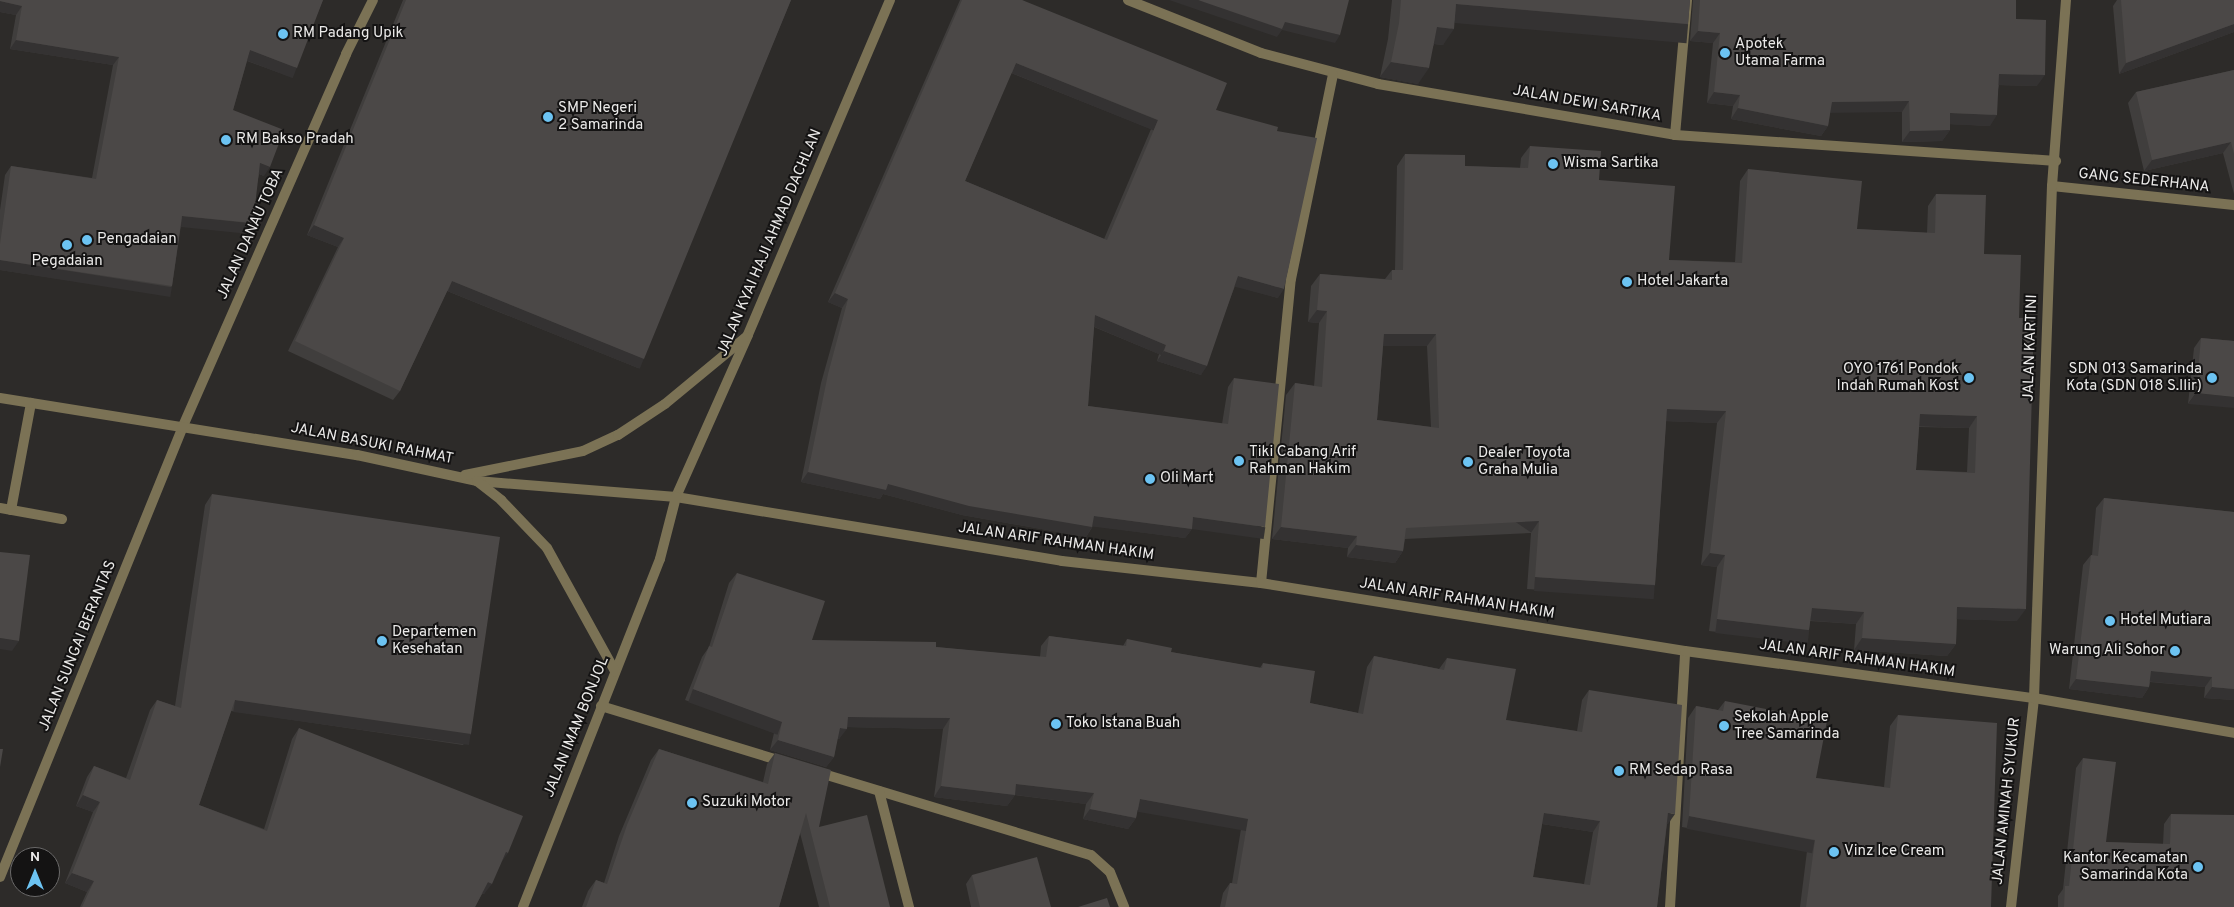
<!DOCTYPE html>
<style>
body{margin:0}
#map{position:relative;width:2234px;height:907px;overflow:hidden;background:#2d2b29;font-family:Overpass,sans-serif}
div>[style]{position:absolute}
[style*='--x']{left:calc(var(--x)*1px);top:calc(var(--y)*1px);width:calc(var(--w)*1px);rotate:calc(var(--a)*1deg)}
.service>*{height:10px;margin:-5px;padding:0 5px;transform-origin:5px;border-radius:5px;background:#7b7255}
.minor>*{height:10px;margin:-5px;padding:0 5px;transform-origin:5px;border-radius:5px;background:#7b7255}
.tertiary>*{height:10px;margin:-5px;padding:0 5px;transform-origin:5px;border-radius:5px;background:#7b7255}
.wall>*{inset:0;background:#403e3d}
.shaded-wall>*{inset:0;background:#343232;transform-origin:0 0}
.building>*{inset:0;background:#4b4847}
.dots>*{width:14px;height:14px;translate:-50% -50%;box-sizing:border-box;border:2px solid #141313;border-radius:50%}
span{translate:-50% -50%;white-space:nowrap;text-align:center;line-height:1.15;-webkit-text-stroke:4px #141313;paint-order:stroke}
.poi-label{font-size:15px;color:#ebeae9}
.left{translate:0 -50%;text-align:left}
.right{translate:-100% -50%;text-align:right}
.street-label{font-size:15px;color:#ebeae9}
.north{position:absolute;left:10px;top:847px;width:50px;height:50px;box-sizing:border-box;background:#141313;border:1px solid #6a6969;border-radius:50%;rotate:0deg;font-size:14px;font-weight:700;line-height:20px;text-align:center;color:#ebeae9}
.north::after{content:'';display:block;margin:auto;width:18px;height:22px;background:#6cc3f2;clip-path:polygon(50% 0,100% 100%,50% 72%,0 100%)}
</style>
<div id="map">
<div class="service">
<div style="--x:0;--y:508;--w:63;--a:10.1"></div>
<div style="--x:11;--y:510;--w:109;--a:-79.4"></div>
</div>
<div class="minor">
<div style="--x:1128;--y:0;--w:143;--a:21.7"></div>
<div style="--x:1261;--y:53;--w:121;--a:14.8"></div>
<div style="--x:1378;--y:84;--w:301;--a:9.7"></div>
<div style="--x:1675;--y:135;--w:382;--a:3.9"></div>
<div style="--x:1675;--y:135;--w:136;--a:-84.9"></div>
<div style="--x:2052;--y:186;--w:183;--a:6"></div>
<div style="--x:1261;--y:583;--w:305;--a:-84.4"></div>
<div style="--x:1291;--y:279;--w:209;--a:-78.4"></div>
<div style="--x:601;--y:706;--w:191;--a:17"></div>
<div style="--x:817;--y:772;--w:286;--a:16.9"></div>
<div style="--x:1091;--y:855;--w:25;--a:42"></div>
<div style="--x:1110;--y:872;--w:38;--a:68"></div>
<div style="--x:879;--y:791;--w:120;--a:75.5"></div>
<div style="--x:0;--y:877;--w:487;--a:-67.9"></div>
<div style="--x:183;--y:426;--w:406;--a:-66.3"></div>
<div style="--x:346;--y:54;--w:60;--a:-63.4"></div>
<div style="--x:1670;--y:907;--w:256;--a:-86.6"></div>
<div style="--x:2011;--y:907;--w:210;--a:-83.7"></div>
<div style="--x:2034;--y:698;--w:512;--a:-87.99"></div>
<div style="--x:2052;--y:186;--w:187;--a:-85.7"></div>
</div>
<div class="tertiary">
<div style="--x:890;--y:0;--w:364;--a:113"></div>
<div style="--x:748;--y:335;--w:177;--a:114"></div>
<div style="--x:676;--y:497;--w:391;--a:9.4"></div>
<div style="--x:1062;--y:561;--w:200;--a:6.3"></div>
<div style="--x:1261;--y:583;--w:429;--a:9.1"></div>
<div style="--x:1685;--y:651;--w:352;--a:7.7"></div>
<div style="--x:2034;--y:698;--w:203;--a:9.9"></div>
<div style="--x:0;--y:398;--w:362;--a:9.1"></div>
<div style="--x:357;--y:455;--w:123;--a:12.2"></div>
<div style="--x:477;--y:481;--w:200;--a:4.6"></div>
<div style="--x:676;--y:497;--w:64;--a:104.5"></div>
<div style="--x:660;--y:559;--w:374;--a:111.5"></div>
<div style="--x:465;--y:475;--w:120;--a:-11.5"></div>
<div style="--x:583;--y:451;--w:38;--a:-25"></div>
<div style="--x:618;--y:435;--w:56;--a:-33.4"></div>
<div style="--x:665;--y:404;--w:105;--a:-39.6"></div>
<div style="--x:477;--y:481;--w:31;--a:38"></div>
<div style="--x:501;--y:500;--w:66;--a:46.2"></div>
<div style="--x:547;--y:548;--w:141;--a:61.1"></div>
</div>
<div class="wall">
<div style="clip-path:polygon(0 0,323px 0,291px 77px,247px 61px,233px 110px,264px 176px,259px 174px,247px 232px,181px 225px,172px 286px,166px 295px,0 270px,0 210px,5px 175px,11px 166px,92px 178px,113px 65px,10px 49px,16px 15px,0 12px)"></div>
<div style="clip-path:polygon(403px 0,791px 0,638px 368px,447px 291px,400px 391px,393px 400px,288px 351px,338px 247px,307px 235px)"></div>
<div style="clip-path:polygon(evenodd,960px 0,1022px 0,1216px 110px,1277px 131px,1278px 298px,1235px 286px,1201px 375px,1157px 361px,1159px 354px,1094px 327px,1088px 406px,1222px 424px,1228px 387px,1234px 378px,1259px 537px,1192px 527px,1192px 529px,1185px 538px,1093px 526px,1086px 537px,962px 515px,883px 494px,880px 499px,801px 482px,821px 383px,842px 308px,828px 302px,960px 0,1011px 73px,1151px 129px,1104px 239px,965px 181px,1011px 73px)"></div>
<div style="clip-path:polygon(1392px 0,1690px 0,1688px 24px,1677px 40px,1455px 20px,1443px 45px,1434px 44px,1418px 84px,1380px 77px,1388px 39px)"></div>
<div style="clip-path:polygon(1693px 0,2016px 0,2016px 19px,2037px 86px,1999px 85px,1990px 126px,1950px 124px,1950px 130px,1942px 141px,1902px 142px,1902px 112px,1830px 112px,1828px 126px,1821px 136px,1731px 119px,1733px 106px,1707px 103px,1713px 43px,1690px 41px)"></div>
<div style="clip-path:polygon(2117px 0,2234px 0,2234px 32px,2119px 74px,2113px 6px)"></div>
<div style="clip-path:polygon(2234px 70px,2234px 194px,2223px 153px,2144px 171px,2128px 103px,2136px 92px)"></div>
<div style="clip-path:polygon(evenodd,1530px 146px,1599px 180px,1669px 260px,1735px 262px,1740px 181px,1748px 169px,1857px 229px,1927px 233px,1928px 206px,1936px 194px,1984px 254px,2019px 318px,2017px 621px,1957px 619px,1956px 644px,1947px 656px,1854px 650px,1856px 624px,1810px 621px,1809px 630px,1801px 642px,1709px 631px,1717px 567px,1701px 565px,1717px 423px,1666px 421px,1655px 585px,1646px 597px,1527px 589px,1531px 533px,1405px 539px,1403px 551px,1395px 563px,1347px 557px,1348px 548px,1272px 539px,1286px 395px,1295px 383px,1314px 386px,1319px 323px,1308px 322px,1311px 286px,1320px 274px,1385px 279px,1392px 270px,1395px 270px,1397px 166px,1405px 154px,1465px 166px,1520px 168px,1521px 158px,1530px 146px,1383px 346px,1427px 346px,1431px 427px,1377px 420px,1383px 346px,1530px 146px,1919px 427px,1969px 428px,1967px 472px,1916px 470px,1919px 427px)"></div>
<div style="clip-path:polygon(2201px 338px,2234px 341px,2188px 404px,2194px 348px)"></div>
<div style="clip-path:polygon(212px 494px,471px 734px,463px 745px,231px 711px,199px 805px,264px 829px,292px 739px,299px 728px,501px 863px,484px 894px,482px 894px,475px 907px,80px 907px,87px 892px,65px 883px,93px 812px,76px 806px,87px 777px,94px 766px,126px 778px,150px 710px,157px 700px,175px 706px,205px 505px)"></div>
<div style="clip-path:polygon(2104px 498px,2234px 512px,2234px 700px,2204px 698px,2205px 687px,2150px 682px,2149px 687px,2142px 698px,2069px 689px,2083px 565px,2091px 555px,2092px 555px,2096px 508px)"></div>
<div style="clip-path:polygon(evenodd,737px 573px,812px 640px,936px 647px,1040px 657px,1041px 646px,1049px 636px,1123px 646px,1127px 639px,1171px 652px,1260px 668px,1263px 663px,1310px 703px,1358px 713px,1367px 667px,1374px 656px,1439px 669px,1447px 658px,1506px 720px,1577px 731px,1582px 700px,1589px 690px,1668px 824px,1667px 824px,1657px 907px,1220px 907px,1223px 893px,1230px 883px,1232px 883px,1241px 829px,1137px 810px,1136px 818px,1128px 829px,1083px 819px,1086px 804px,1015px 795px,1007px 806px,934px 797px,943px 729px,847px 727px,839px 739px,837px 739px,834px 757px,826px 767px,770px 750px,774px 733px,685px 700px,702px 657px,709px 647px,729px 583px,737px 573px,1542px 824px,1593px 832px,1584px 884px,1533px 877px,1542px 824px)"></div>
<div style="clip-path:polygon(1725px 701px,1816px 778px,1884px 787px,1890px 726px,1898px 715px,1991px 907px,1800px 907px,1807px 851px,1682px 827px,1688px 718px,1696px 706px,1718px 710px)"></div>
<div style="clip-path:polygon(659px 749px,763px 782px,767px 764px,775px 753px,819px 827px,890px 907px,819px 907px,800px 833px,779px 907px,582px 907px,588px 891px,596px 880px,604px 883px,619px 836px,651px 760px)"></div>
<div style="clip-path:polygon(2083px 758px,2106px 842px,2163px 844px,2164px 824px,2171px 814px,2234px 907px,2058px 907px,2058px 896px,2063px 889px,2076px 768px)"></div>
<div style="clip-path:polygon(972px 875px,1051px 907px,971px 907px,966px 884px)"></div>
</div>
<div class="shaded-wall">
<div style="clip-path:polygon(1169px 0,1198px 0,1340px 35px,1335px 43px,1282px 30px,1277px 37px)"></div>
<div style="clip-path:polygon(0 1px,22px 6px,16px 15px,0 12px)"></div>
<div style="left:1456px;top:4px;width:233px;height:19px;rotate:5deg"></div>
<div style="clip-path:polygon(2234px 24px,2234px 32px,2119px 74px,2126px 63px)"></div>
<div style="clip-path:polygon(1437px 27px,1454px 29px,1443px 45px,1426px 43px)"></div>
<div style="clip-path:polygon(1698px 31px,1720px 33px,1713px 43px,1690px 41px)"></div>
<div style="clip-path:polygon(16px 40px,119px 57px,113px 65px,10px 49px)"></div>
<div style="left:250px;top:50px;width:50px;height:11px;rotate:21deg"></div>
<div style="clip-path:polygon(1391px 62px,1429px 68px,1418px 84px,1380px 77px)"></div>
<div style="left:1016px;top:63px;width:153px;height:11px;rotate:22deg"></div>
<div style="clip-path:polygon(1999px 74px,2045px 75px,2037px 86px,1992px 85px)"></div>
<div style="clip-path:polygon(1714px 92px,1740px 95px,1733px 106px,1707px 103px)"></div>
<div style="clip-path:polygon(1909px 101px,1902px 112px,1824px 113px,1832px 102px)"></div>
<div style="clip-path:polygon(1738px 108px,1828px 126px,1821px 136px,1731px 119px)"></div>
<div style="clip-path:polygon(1950px 113px,1997px 115px,1990px 126px,1942px 124px)"></div>
<div style="clip-path:polygon(1950px 130px,1942px 141px,1902px 142px,1910px 131px)"></div>
<div style="clip-path:polygon(2231px 142px,2223px 153px,2144px 171px,2152px 160px)"></div>
<div style="clip-path:polygon(260px 163px,270px 167px,264px 176px,254px 172px)"></div>
<div style="left:182px;top:216px;width:71px;height:11px;rotate:6deg"></div>
<div style="clip-path:polygon(314px 225px,344px 238px,338px 247px,307px 235px)"></div>
<div style="left:0;top:260px;width:174px;height:10px;rotate:9deg"></div>
<div style="clip-path:polygon(1238px 276px,1284px 289px,1278px 298px,1232px 286px)"></div>
<div style="left:452px;top:281px;width:207px;height:11px;rotate:22deg"></div>
<div style="clip-path:polygon(835px 293px,848px 299px,842px 308px,828px 302px)"></div>
<div style="clip-path:polygon(1317px 310px,1327px 311px,1319px 323px,1308px 322px)"></div>
<div style="left:1095px;top:315px;width:77px;height:11px;rotate:23deg"></div>
<div style="clip-path:polygon(1384px 334px,1436px 334px,1427px 346px,1375px 346px)"></div>
<div style="clip-path:polygon(1164px 351px,1207px 366px,1201px 375px,1157px 361px)"></div>
<div style="clip-path:polygon(2196px 393px,2234px 397px,2234px 408px,2188px 404px)"></div>
<div style="clip-path:polygon(1667px 409px,1726px 411px,1717px 423px,1659px 421px)"></div>
<div style="clip-path:polygon(1920px 414px,1977px 416px,1969px 428px,1912px 426px)"></div>
<div style="clip-path:polygon(808px 472px,888px 484px,1092px 527px,1086px 537px,962px 515px,883px 494px,880px 499px,801px 482px)"></div>
<div style="clip-path:polygon(1094px 516px,1192px 529px,1185px 538px,1088px 526px)"></div>
<div style="left:1193px;top:517px;width:73px;height:12px;rotate:8deg"></div>
<div style="left:1539px;top:521px;width:14px;height:133px;rotate:124deg"></div>
<div style="clip-path:polygon(1281px 527px,1357px 536px,1348px 548px,1272px 539px)"></div>
<div style="clip-path:polygon(1356px 545px,1403px 551px,1395px 563px,1347px 557px)"></div>
<div style="clip-path:polygon(1710px 553px,1725px 555px,1717px 567px,1701px 565px)"></div>
<div style="left:1535px;top:577px;width:120px;height:14px;rotate:4deg"></div>
<div style="clip-path:polygon(1957px 607px,2026px 609px,2017px 621px,1949px 619px)"></div>
<div style="clip-path:polygon(1812px 608px,1864px 612px,1856px 624px,1803px 620px)"></div>
<div style="left:1717px;top:619px;width:93px;height:14px;rotate:7deg"></div>
<div style="clip-path:polygon(0 638px,19px 641px,12px 651px,0 649px)"></div>
<div style="clip-path:polygon(1862px 638px,1956px 644px,1947px 656px,1854px 650px)"></div>
<div style="clip-path:polygon(2151px 671px,2212px 677px,2205px 687px,2144px 681px)"></div>
<div style="clip-path:polygon(2076px 679px,2149px 687px,2142px 698px,2069px 689px)"></div>
<div style="clip-path:polygon(2212px 687px,2234px 689px,2234px 700px,2204px 698px)"></div>
<div style="left:693px;top:689px;width:95px;height:14px;rotate:20deg"></div>
<div style="left:235px;top:700px;width:238px;height:12px;rotate:8deg"></div>
<div style="clip-path:polygon(848px 717px,950px 718px,943px 729px,841px 727px)"></div>
<div style="clip-path:polygon(840px 728px,847px 729px,839px 739px,832px 738px)"></div>
<div style="clip-path:polygon(778px 740px,834px 757px,826px 767px,770px 750px)"></div>
<div style="clip-path:polygon(1016px 784px,1094px 793px,1086px 804px,1009px 794px)"></div>
<div style="clip-path:polygon(941px 786px,1015px 795px,1007px 806px,934px 797px)"></div>
<div style="clip-path:polygon(83px 795px,100px 802px,93px 812px,76px 806px)"></div>
<div style="left:1140px;top:799px;width:110px;height:13px;rotate:10deg"></div>
<div style="clip-path:polygon(1090px 809px,1136px 818px,1128px 829px,1083px 819px)"></div>
<div style="clip-path:polygon(1544px 813px,1600px 821px,1593px 832px,1536px 823px)"></div>
<div style="clip-path:polygon(1668px 813px,1675px 814px,1668px 824px,1661px 823px)"></div>
<div style="left:1689px;top:816px;width:128px;height:13px;rotate:11deg"></div>
<div style="clip-path:polygon(506px 852px,508px 853px,501px 863px)"></div>
<div style="clip-path:polygon(72px 873px,94px 881px,87px 892px,65px 883px)"></div>
<div style="clip-path:polygon(488px 882px,492px 884px,484px 894px,480px 893px)"></div>
</div>
<div class="building">
<div style="clip-path:polygon(0 0,323px 0,297px 68px,250px 50px,233px 110px,284px 130px,270px 167px,260px 163px,253px 223px,182px 216px,172px 286px,0 260px,0 244px,11px 166px,96px 179px,119px 57px,16px 40px,22px 6px,0 1px)"></div>
<div style="clip-path:polygon(406px 0,791px 0,644px 359px,452px 281px,400px 391px,295px 341px,344px 238px,314px 225px)"></div>
<div style="clip-path:polygon(evenodd,962px 0,1022px 0,1227px 83px,1216px 110px,1278px 127px,1277px 131px,1317px 138px,1284px 289px,1238px 276px,1207px 366px,1164px 351px,1166px 345px,1095px 315px,1088px 406px,1228px 424px,1234px 378px,1279px 384px,1265px 527px,1193px 517px,1192px 529px,1094px 516px,1092px 527px,969px 506px,888px 484px,886px 490px,808px 472px,828px 374px,848px 299px,835px 293px,962px 0,1016px 63px,1158px 120px,1107px 240px,965px 181px,1016px 63px)"></div>
<div style="clip-path:polygon(1198px 0,1349px 0,1340px 35px,1285px 22px,1282px 29px)"></div>
<div style="clip-path:polygon(1401px 0,1690px 0,1688px 24px,1456px 4px,1454px 29px,1437px 27px,1429px 68px,1391px 62px,1399px 23px)"></div>
<div style="clip-path:polygon(1700px 0,2016px 0,2016px 19px,2046px 20px,2045px 75px,1999px 74px,1997px 115px,1950px 113px,1950px 130px,1910px 131px,1909px 101px,1832px 102px,1828px 126px,1738px 108px,1740px 95px,1714px 92px,1720px 33px,1698px 31px)"></div>
<div style="clip-path:polygon(2121px 0,2234px 0,2234px 24px,2126px 63px)"></div>
<div style="clip-path:polygon(2234px 70px,2234px 154px,2231px 142px,2152px 160px,2136px 92px)"></div>
<div style="clip-path:polygon(evenodd,1530px 146px,1601px 151px,1599px 180px,1675px 186px,1669px 260px,1742px 263px,1748px 169px,1862px 181px,1857px 229px,1935px 233px,1936px 194px,1986px 195px,1984px 254px,2021px 255px,2019px 318px,2034px 318px,2026px 609px,1957px 607px,1956px 644px,1862px 638px,1864px 612px,1812px 608px,1809px 630px,1717px 619px,1725px 555px,1710px 553px,1726px 411px,1667px 409px,1655px 585px,1535px 577px,1539px 521px,1406px 528px,1403px 551px,1356px 545px,1357px 536px,1281px 527px,1295px 383px,1322px 387px,1327px 311px,1317px 310px,1320px 274px,1392px 280px,1392px 270px,1403px 270px,1405px 154px,1465px 155px,1465px 166px,1528px 168px,1530px 146px,1384px 334px,1436px 334px,1439px 428px,1377px 420px,1384px 334px,1530px 146px,1920px 414px,1977px 416px,1975px 473px,1916px 470px,1920px 414px)"></div>
<div style="clip-path:polygon(2201px 338px,2234px 341px,2234px 397px,2196px 393px)"></div>
<div style="clip-path:polygon(212px 494px,500px 537px,471px 734px,235px 700px,199px 805px,267px 831px,299px 728px,523px 816px,508px 853px,506px 852px,492px 884px,488px 882px,475px 907px,82px 907px,94px 881px,72px 873px,100px 802px,83px 795px,94px 766px,130px 780px,157px 700px,181px 708px)"></div>
<div style="clip-path:polygon(2104px 498px,2234px 512px,2234px 689px,2212px 687px,2212px 677px,2151px 671px,2149px 687px,2076px 679px,2091px 555px,2098px 556px)"></div>
<div style="clip-path:polygon(0 552px,30px 555px,19px 641px,0 638px)"></div>
<div style="clip-path:polygon(evenodd,737px 573px,825px 601px,812px 640px,936px 642px,936px 647px,1046px 657px,1049px 636px,1126px 646px,1127px 639px,1172px 648px,1171px 652px,1262px 668px,1263px 663px,1315px 671px,1310px 703px,1363px 714px,1374px 656px,1444px 670px,1447px 658px,1516px 669px,1506px 720px,1582px 732px,1589px 690px,1682px 705px,1675px 814px,1668px 813px,1657px 907px,1225px 907px,1230px 883px,1237px 884px,1248px 819px,1140px 799px,1136px 818px,1090px 809px,1094px 793px,1016px 784px,1015px 795px,941px 786px,950px 718px,848px 717px,847px 729px,840px 728px,834px 757px,778px 740px,782px 722px,693px 689px,709px 646px,712px 647px,737px 573px,1544px 813px,1600px 821px,1590px 885px,1533px 877px,1544px 813px)"></div>
<div style="clip-path:polygon(1725px 701px,1827px 721px,1816px 778px,1890px 788px,1898px 715px,1997px 723px,1991px 907px,1806px 907px,1815px 840px,1689px 816px,1696px 706px,1723px 711px)"></div>
<div style="clip-path:polygon(0 749px,3px 749px,0 767px)"></div>
<div style="clip-path:polygon(659px 749px,768px 784px,775px 753px,831px 770px,819px 827px,867px 815px,890px 907px,830px 907px,806px 813px,779px 907px,586px 907px,596px 880px,607px 884px,627px 825px)"></div>
<div style="clip-path:polygon(2083px 758px,2116px 762px,2106px 842px,2170px 844px,2171px 814px,2234px 815px,2234px 907px,2064px 907px,2065px 886px,2069px 886px)"></div>
<div style="clip-path:polygon(1037px 857px,1051px 907px,980px 907px,972px 875px)"></div>
<div style="clip-path:polygon(1107px 898px,1110px 907px,1078px 907px)"></div>
</div>
<div class="dots">
<div style="left:283px;top:34px;background:#6cc3f2"></div>
<div style="left:1725px;top:53px;background:#6cc3f2"></div>
<div style="left:548px;top:117px;background:#6cc3f2"></div>
<div style="left:226px;top:140px;background:#6cc3f2"></div>
<div style="left:1553px;top:164px;background:#6cc3f2"></div>
<div style="left:87px;top:240px;background:#6cc3f2"></div>
<div style="left:67px;top:245px;background:#6cc3f2"></div>
<div style="left:1627px;top:282px;background:#6cc3f2"></div>
<div style="left:1969px;top:378px;background:#6cc3f2"></div>
<div style="left:2212px;top:378px;background:#6cc3f2"></div>
<div style="left:1239px;top:461px;background:#6cc3f2"></div>
<div style="left:1468px;top:462px;background:#6cc3f2"></div>
<div style="left:1150px;top:479px;background:#6cc3f2"></div>
<div style="left:2110px;top:621px;background:#6cc3f2"></div>
<div style="left:382px;top:641px;background:#6cc3f2"></div>
<div style="left:2175px;top:651px;background:#6cc3f2"></div>
<div style="left:1056px;top:724px;background:#6cc3f2"></div>
<div style="left:1724px;top:726px;background:#6cc3f2"></div>
<div style="left:1619px;top:771px;background:#6cc3f2"></div>
<div style="left:692px;top:803px;background:#6cc3f2"></div>
<div style="left:1834px;top:852px;background:#6cc3f2"></div>
<div style="left:2198px;top:867px;background:#6cc3f2"></div>
</div>
<div class="poi-label">
<span class="left" style="left:293px;top:34px">RM Padang Upik</span>
<span class="left" style="left:1735px;top:53px">Apotek<br>Utama Farma</span>
<span class="left" style="left:558px;top:117px">SMP Negeri<br>2 Samarinda</span>
<span class="left" style="left:236px;top:140px">RM Bakso Pradah</span>
<span class="left" style="left:1563px;top:164px">Wisma Sartika</span>
<span class="left" style="left:97px;top:240px">Pengadaian</span>
<span style="left:67px;top:262px">Pegadaian</span>
<span class="left" style="left:1637px;top:282px">Hotel Jakarta</span>
<span class="right" style="left:1959px;top:378px">OYO 1761 Pondok<br>Indah Rumah Kost</span>
<span class="right" style="left:2202px;top:378px">SDN 013 Samarinda<br>Kota (SDN 018 S.Ilir)</span>
<span class="left" style="left:1249px;top:461px">Tiki Cabang Arif<br>Rahman Hakim</span>
<span class="left" style="left:1478px;top:462px">Dealer Toyota<br>Graha Mulia</span>
<span class="left" style="left:1160px;top:479px">Oli Mart</span>
<span class="left" style="left:2120px;top:621px">Hotel Mutiara</span>
<span class="left" style="left:392px;top:641px">Departemen<br>Kesehatan</span>
<span class="right" style="left:2165px;top:651px">Warung Ali Sohor</span>
<span class="left" style="left:1734px;top:726px">Sekolah Apple<br>Tree Samarinda</span>
<span class="left" style="left:1066px;top:724px">Toko Istana Buah</span>
<span class="left" style="left:1629px;top:771px">RM Sedap Rasa</span>
<span class="left" style="left:702px;top:803px">Suzuki Motor</span>
<span class="left" style="left:1844px;top:852px">Vinz Ice Cream</span>
<span class="right" style="left:2188px;top:867px">Kantor Kecamatan<br>Samarinda Kota</span>
</div>
<div class="street-label">
<span style="left:1587px;top:104px;rotate:10deg">JALAN DEWI SARTIKA</span>
<span style="left:2144px;top:181px;rotate:6deg">GANG SEDERHANA</span>
<span style="left:251px;top:234px;rotate:-66deg">JALAN DANAU TOBA</span>
<span style="left:770px;top:243px;rotate:-67deg">JALAN KYAI HAJI AHMAD DACHLAN</span>
<span style="left:2031px;top:348px;rotate:-88deg">JALAN KARTINI</span>
<span style="left:372px;top:444px;rotate:11deg">JALAN BASUKI RAHMAT</span>
<span style="left:1056px;top:542px;rotate:8deg">JALAN ARIF RAHMAN HAKIM</span>
<span style="left:1457px;top:599px;rotate:9deg">JALAN ARIF RAHMAN HAKIM</span>
<span style="left:78px;top:646px;rotate:-68deg">JALAN SUNGAI BERANTAS</span>
<span style="left:1857px;top:659px;rotate:8deg">JALAN ARIF RAHMAN HAKIM</span>
<span style="left:577px;top:727px;rotate:-68deg">JALAN IMAM BONJOL</span>
<span style="left:2007px;top:801px;rotate:-84deg">JALAN AMINAH SYUKUR</span>
</div>
<div class="north">N</div>
</div>
